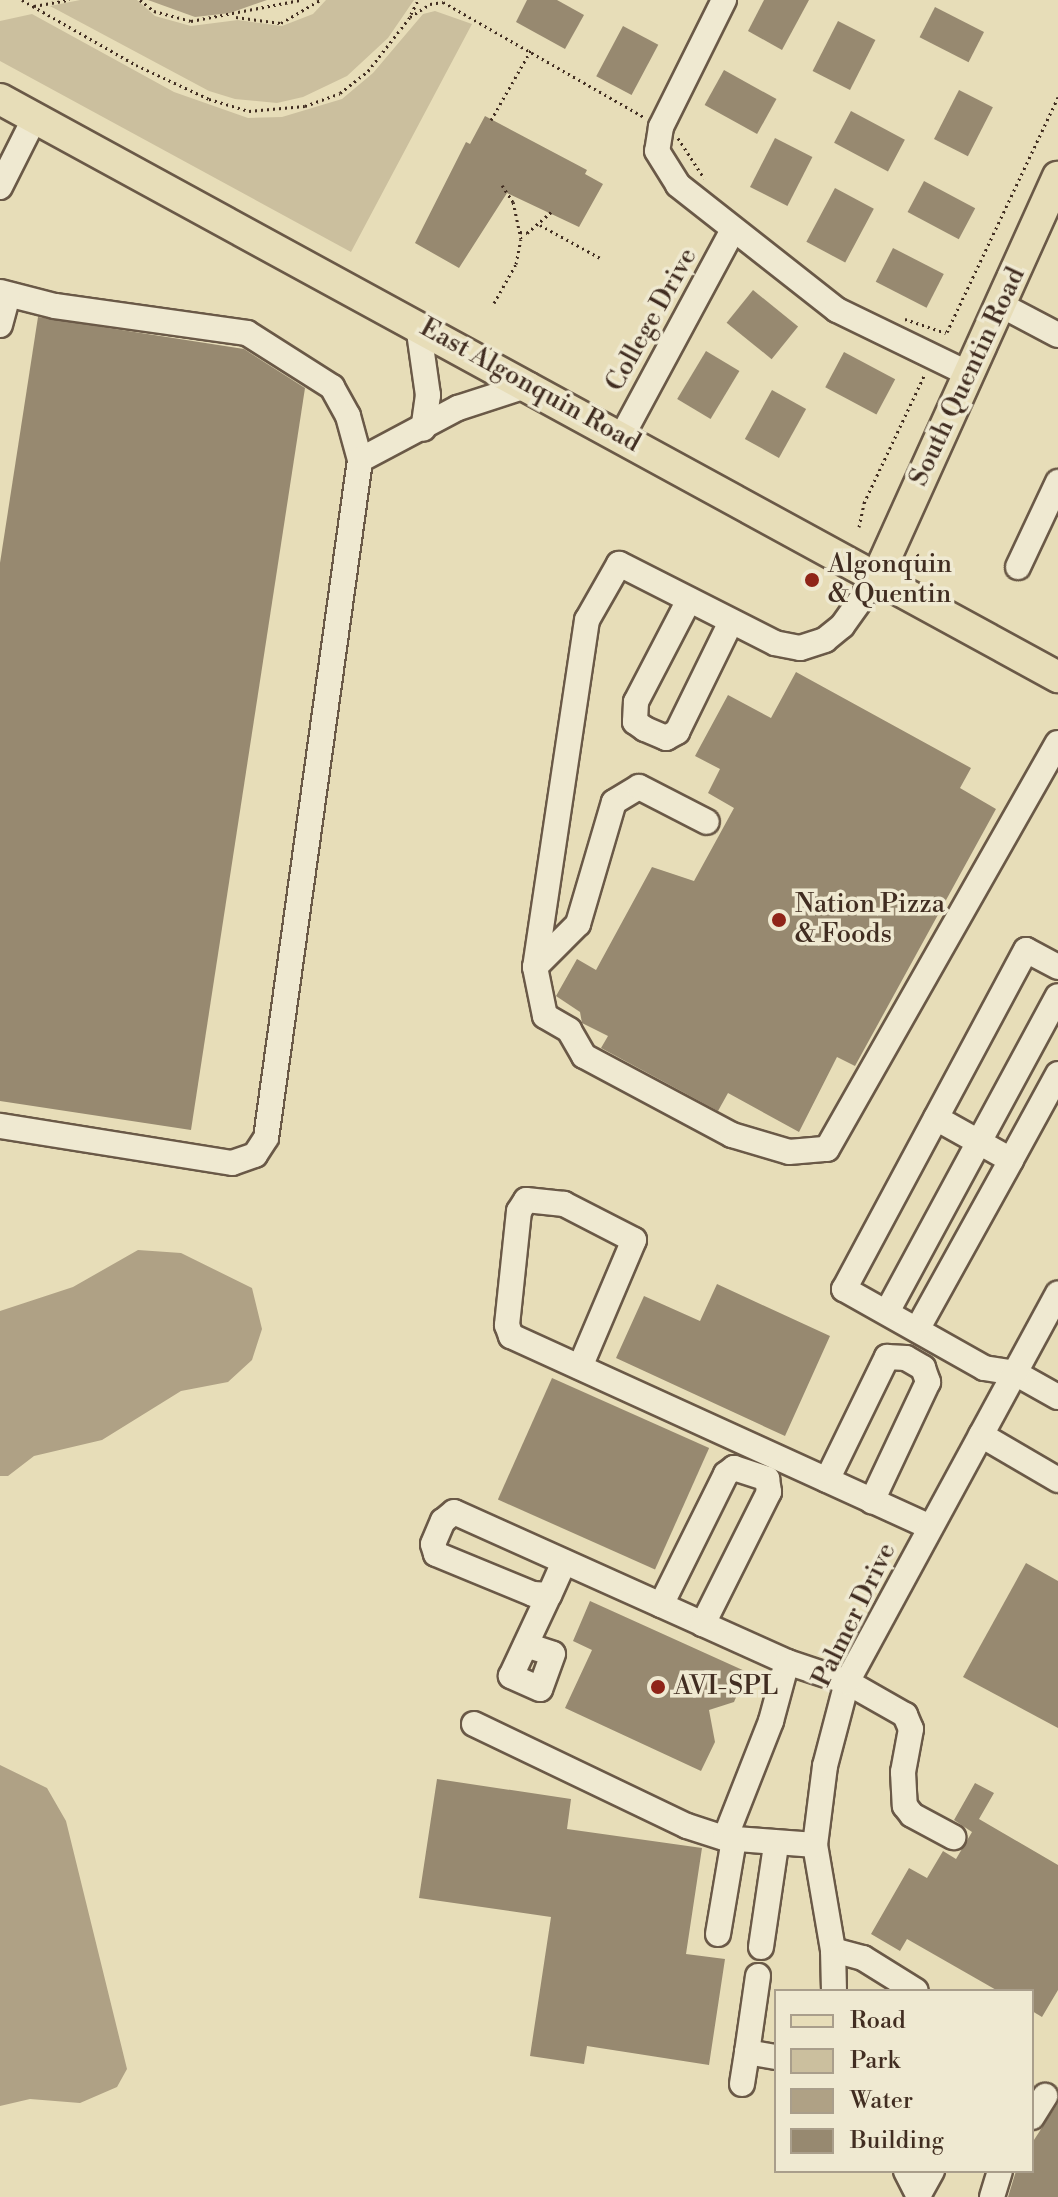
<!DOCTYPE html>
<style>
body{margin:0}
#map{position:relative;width:1058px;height:2197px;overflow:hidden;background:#e7ddb8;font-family:"Libre Bodoni",serif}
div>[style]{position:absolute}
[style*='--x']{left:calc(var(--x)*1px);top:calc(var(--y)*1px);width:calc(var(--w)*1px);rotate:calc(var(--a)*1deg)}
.green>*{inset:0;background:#cbbf9e}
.water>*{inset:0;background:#afa185}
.building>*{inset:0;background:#978970;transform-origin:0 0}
.path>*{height:3px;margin-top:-1.5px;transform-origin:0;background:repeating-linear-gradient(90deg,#412d21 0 2px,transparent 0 6px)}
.roads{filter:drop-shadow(2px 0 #6a5947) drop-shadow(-2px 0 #6a5947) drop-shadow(0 2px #6a5947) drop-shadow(0 -2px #6a5947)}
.minor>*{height:24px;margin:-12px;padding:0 12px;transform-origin:12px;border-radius:12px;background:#efe9d1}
.major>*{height:30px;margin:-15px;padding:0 15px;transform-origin:15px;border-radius:15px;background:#e7ddb8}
.dots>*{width:22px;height:22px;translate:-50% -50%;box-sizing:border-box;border:4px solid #efe9d1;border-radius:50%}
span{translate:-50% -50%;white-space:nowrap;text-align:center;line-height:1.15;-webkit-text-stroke:7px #efe9d1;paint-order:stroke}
.street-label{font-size:26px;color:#412d21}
.poi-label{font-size:26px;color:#412d21}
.left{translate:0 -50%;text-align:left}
.legend{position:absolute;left:774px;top:1989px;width:260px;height:184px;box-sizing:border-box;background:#efe9d1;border:2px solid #a99e8b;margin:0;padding:10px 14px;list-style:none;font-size:24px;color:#412d21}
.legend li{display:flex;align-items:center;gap:16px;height:40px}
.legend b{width:40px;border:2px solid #a99e8b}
</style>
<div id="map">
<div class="green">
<div style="clip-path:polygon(80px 0,137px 0,155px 16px,191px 26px,238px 20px,282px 26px,313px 14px,326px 0,414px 0,388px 38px,347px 76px,303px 97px,277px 103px,235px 99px,209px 91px,50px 6px)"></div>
<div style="clip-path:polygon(435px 11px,472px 24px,351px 252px,0 61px,0 21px,32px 14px,174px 92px,248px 118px,282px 117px,342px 99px,373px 73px,423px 14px)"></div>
</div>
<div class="water">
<div style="clip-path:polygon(148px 0,267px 0,230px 13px,195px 17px)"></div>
<div style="clip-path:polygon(138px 1250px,181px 1253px,252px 1288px,262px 1329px,252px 1360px,228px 1382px,181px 1391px,102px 1440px,34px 1456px,8px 1476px,0 1476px,0 1311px,73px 1287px)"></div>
<div style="clip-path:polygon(0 1765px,47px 1788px,66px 1821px,127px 2069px,117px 2087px,80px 2103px,30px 2099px,0 2106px)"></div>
</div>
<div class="building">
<div style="clip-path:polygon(527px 0,557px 0,584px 15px,565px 49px,516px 22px)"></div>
<div style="clip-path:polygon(764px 0,809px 0,782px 50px,748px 31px)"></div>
<div style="left:935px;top:7px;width:55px;height:34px;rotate:27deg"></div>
<div style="left:838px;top:21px;width:42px;height:56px;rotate:27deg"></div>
<div style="left:623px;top:26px;width:40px;height:57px;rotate:28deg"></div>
<div style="left:724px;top:70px;width:60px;height:40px;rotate:29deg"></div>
<div style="left:959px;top:90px;width:38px;height:55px;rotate:27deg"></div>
<div style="left:851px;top:111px;width:61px;height:36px;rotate:28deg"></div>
<div style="clip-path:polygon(485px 116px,587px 170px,585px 174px,603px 184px,579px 227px,507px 193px,459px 268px,415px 243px,466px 142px,470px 144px)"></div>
<div style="left:775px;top:138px;width:42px;height:55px;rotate:27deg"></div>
<div style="left:924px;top:181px;width:58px;height:35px;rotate:28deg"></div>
<div style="left:835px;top:188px;width:44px;height:61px;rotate:28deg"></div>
<div style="left:893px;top:248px;width:57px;height:38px;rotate:27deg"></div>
<div style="left:753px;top:290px;width:58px;height:42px;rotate:39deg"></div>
<div style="clip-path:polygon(38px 317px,244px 349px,305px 388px,191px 1130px,0 1101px,0 563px)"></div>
<div style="left:706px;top:351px;width:39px;height:56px;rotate:31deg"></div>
<div style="left:844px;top:352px;width:58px;height:40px;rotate:28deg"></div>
<div style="left:772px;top:390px;width:39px;height:56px;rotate:29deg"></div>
<div style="clip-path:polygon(796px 672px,971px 768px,960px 788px,996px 809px,855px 1066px,837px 1057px,799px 1132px,728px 1093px,718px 1111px,601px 1048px,608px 1036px,582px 1023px,580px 1012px,556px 996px,577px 959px,596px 970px,652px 867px,694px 881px,734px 808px,708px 793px,720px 769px,695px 756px,728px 695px,771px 718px)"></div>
<div style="clip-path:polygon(717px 1284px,830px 1336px,785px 1436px,616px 1358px,644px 1296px,700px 1321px)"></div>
<div style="left:552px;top:1378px;width:172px;height:133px;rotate:24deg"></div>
<div style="clip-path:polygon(1026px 1563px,1058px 1581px,1058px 1728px,963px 1677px)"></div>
<div style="clip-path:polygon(590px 1601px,747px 1672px,734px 1702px,709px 1710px,715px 1742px,701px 1771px,565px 1708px,592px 1650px,573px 1641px)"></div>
<div style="clip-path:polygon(437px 1779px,571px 1799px,567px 1829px,702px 1848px,686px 1954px,725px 1959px,709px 2065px,587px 2046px,584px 2064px,530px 2056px,551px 1917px,419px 1898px)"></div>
<div style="clip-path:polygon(975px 1783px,994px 1793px,979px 1819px,1058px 1865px,1058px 1990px,1042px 2017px,1032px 2011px,1032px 1991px,998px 1991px,907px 1939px,900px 1951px,871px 1934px,909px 1868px,927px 1878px,943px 1851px,956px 1859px,972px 1832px,954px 1820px)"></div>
<div style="clip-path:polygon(1058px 2103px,1058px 2197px,1008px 2197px,1016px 2171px,1032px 2171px,1032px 2143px)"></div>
</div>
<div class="path">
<div style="--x:22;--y:0;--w:131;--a:29.7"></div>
<div style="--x:136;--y:65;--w:81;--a:25"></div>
<div style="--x:209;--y:99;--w:42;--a:16.7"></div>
<div style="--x:249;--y:111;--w:56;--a:-5.1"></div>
<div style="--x:305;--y:106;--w:37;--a:-20"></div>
<div style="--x:340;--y:93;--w:36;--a:-38"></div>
<div style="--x:368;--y:71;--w:68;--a:-52.1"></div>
<div style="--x:410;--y:17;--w:24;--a:-33"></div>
<div style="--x:430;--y:4;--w:13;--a:-9"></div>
<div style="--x:443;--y:2;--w:232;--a:29.8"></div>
<div style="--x:140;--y:0;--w:18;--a:38"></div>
<div style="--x:154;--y:11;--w:38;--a:15"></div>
<div style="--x:191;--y:21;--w:111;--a:-10.9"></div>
<div style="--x:34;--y:6;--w:36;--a:-10"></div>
<div style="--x:411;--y:14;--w:16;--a:-63"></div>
<div style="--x:236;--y:17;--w:45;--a:7.6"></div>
<div style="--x:281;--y:23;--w:45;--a:-30.5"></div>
<div style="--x:491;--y:120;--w:81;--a:-60.3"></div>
<div style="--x:678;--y:138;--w:48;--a:57"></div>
<div style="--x:540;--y:225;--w:71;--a:28.7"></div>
<div style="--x:520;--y:232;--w:7;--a:8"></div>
<div style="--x:527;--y:233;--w:32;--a:-41"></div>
<div style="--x:494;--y:303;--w:45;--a:-60.6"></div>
<div style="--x:516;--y:264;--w:25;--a:-79"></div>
<div style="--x:521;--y:239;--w:38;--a:-102"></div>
<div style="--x:513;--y:202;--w:20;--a:-123"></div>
<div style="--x:905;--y:319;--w:43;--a:18.9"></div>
<div style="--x:947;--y:332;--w:260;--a:-64.7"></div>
<div style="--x:859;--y:527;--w:25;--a:-78"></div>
<div style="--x:864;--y:503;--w:143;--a:-64.7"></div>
<div style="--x:917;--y:554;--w:5;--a:53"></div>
</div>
<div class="roads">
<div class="minor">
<div style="--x:724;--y:0;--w:142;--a:116.4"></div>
<div style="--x:661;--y:127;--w:24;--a:99"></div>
<div style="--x:657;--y:151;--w:40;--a:58"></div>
<div style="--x:678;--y:185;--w:202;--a:38.2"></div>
<div style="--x:837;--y:310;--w:144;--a:25.9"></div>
<div style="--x:0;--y:187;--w:78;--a:-63.4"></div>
<div style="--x:0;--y:292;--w:57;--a:14.3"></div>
<div style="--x:55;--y:306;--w:194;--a:8"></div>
<div style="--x:247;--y:333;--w:101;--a:32.4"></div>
<div style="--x:332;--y:387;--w:33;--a:61"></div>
<div style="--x:348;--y:416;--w:46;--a:74.7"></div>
<div style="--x:360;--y:460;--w:684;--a:97.89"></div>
<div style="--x:266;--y:1138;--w:20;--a:123"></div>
<div style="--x:255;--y:1155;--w:24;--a:161"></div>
<div style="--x:232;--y:1163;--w:235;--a:-170.9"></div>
<div style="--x:1001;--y:305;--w:64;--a:27.8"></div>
<div style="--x:0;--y:325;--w:31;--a:-75"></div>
<div style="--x:418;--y:325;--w:71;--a:81.9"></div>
<div style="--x:428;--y:395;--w:34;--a:98"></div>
<div style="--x:622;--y:436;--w:232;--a:-61.7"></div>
<div style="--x:360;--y:460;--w:111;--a:-28"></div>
<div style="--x:458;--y:408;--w:75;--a:-17.9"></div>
<div style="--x:1018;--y:567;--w:94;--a:-64.8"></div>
<div style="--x:877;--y:577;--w:60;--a:125.5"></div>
<div style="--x:842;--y:626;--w:22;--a:141"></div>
<div style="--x:825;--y:640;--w:26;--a:162"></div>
<div style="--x:800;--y:648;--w:25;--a:-169"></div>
<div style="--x:775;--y:643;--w:175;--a:-153.1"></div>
<div style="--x:619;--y:564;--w:64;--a:119.7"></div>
<div style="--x:587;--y:620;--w:351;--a:98.5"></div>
<div style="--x:535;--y:967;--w:50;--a:78.5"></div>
<div style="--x:545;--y:1016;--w:28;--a:30"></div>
<div style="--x:569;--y:1030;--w:30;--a:60"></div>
<div style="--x:584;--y:1056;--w:168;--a:28.1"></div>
<div style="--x:732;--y:1135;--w:59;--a:16.6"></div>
<div style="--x:789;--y:1152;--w:38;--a:-5"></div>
<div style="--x:827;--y:1149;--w:467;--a:-60.4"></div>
<div style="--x:689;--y:600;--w:115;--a:117.5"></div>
<div style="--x:636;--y:702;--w:20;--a:93"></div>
<div style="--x:635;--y:722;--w:12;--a:35"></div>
<div style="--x:645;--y:729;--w:23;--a:23"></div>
<div style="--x:666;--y:738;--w:13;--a:-29"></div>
<div style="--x:677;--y:732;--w:123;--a:-63.9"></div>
<div style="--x:535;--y:967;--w:61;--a:-45"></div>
<div style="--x:578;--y:924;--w:127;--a:-73.6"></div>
<div style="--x:614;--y:802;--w:29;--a:-31"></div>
<div style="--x:639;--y:787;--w:76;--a:27.2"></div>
<div style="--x:1058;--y:967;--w:36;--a:-152"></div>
<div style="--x:1026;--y:950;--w:385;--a:118.2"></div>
<div style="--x:844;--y:1289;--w:161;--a:29.4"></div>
<div style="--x:984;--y:1368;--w:31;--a:9"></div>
<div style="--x:1015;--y:1373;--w:49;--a:29.2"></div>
<div style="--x:1011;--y:1160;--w:98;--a:-61.3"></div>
<div style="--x:887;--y:1312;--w:359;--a:-61.6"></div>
<div style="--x:918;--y:1328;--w:192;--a:-61"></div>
<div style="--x:1011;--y:1160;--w:86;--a:-150.8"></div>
<div style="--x:580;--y:1367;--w:138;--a:-67"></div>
<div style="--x:634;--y:1240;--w:79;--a:-152.8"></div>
<div style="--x:564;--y:1204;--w:38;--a:-174"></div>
<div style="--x:526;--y:1200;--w:13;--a:122"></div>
<div style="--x:519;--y:1211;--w:115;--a:96"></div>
<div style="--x:507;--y:1325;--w:12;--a:70"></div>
<div style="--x:511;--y:1336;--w:460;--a:24.5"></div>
<div style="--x:981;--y:1435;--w:89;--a:30.3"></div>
<div style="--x:827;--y:1480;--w:137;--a:-64"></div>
<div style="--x:887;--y:1357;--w:19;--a:3"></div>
<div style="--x:906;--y:1358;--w:20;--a:30"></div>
<div style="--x:923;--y:1368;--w:15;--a:70"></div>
<div style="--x:928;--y:1382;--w:132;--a:115.2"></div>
<div style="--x:564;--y:1562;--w:36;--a:114"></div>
<div style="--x:549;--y:1595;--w:16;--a:-176"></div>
<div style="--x:533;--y:1594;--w:105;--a:-157.6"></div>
<div style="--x:436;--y:1554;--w:10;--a:-107"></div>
<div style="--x:433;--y:1544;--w:25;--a:-67"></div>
<div style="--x:443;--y:1521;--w:14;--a:-39"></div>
<div style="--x:454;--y:1512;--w:273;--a:24.2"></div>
<div style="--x:703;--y:1624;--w:92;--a:24.3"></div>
<div style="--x:661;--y:1605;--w:146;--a:-63.6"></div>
<div style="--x:726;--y:1474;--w:10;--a:-37"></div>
<div style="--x:734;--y:1468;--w:35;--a:18"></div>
<div style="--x:767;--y:1479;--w:13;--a:81"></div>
<div style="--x:769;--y:1492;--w:148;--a:116.6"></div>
<div style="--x:526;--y:1645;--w:28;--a:18"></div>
<div style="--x:553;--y:1654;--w:37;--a:110"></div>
<div style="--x:540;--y:1689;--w:32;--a:-156"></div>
<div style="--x:511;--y:1676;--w:89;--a:-64.9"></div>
<div style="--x:474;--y:1724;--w:236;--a:25.6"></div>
<div style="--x:687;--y:1826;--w:40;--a:18"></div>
<div style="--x:815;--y:1845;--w:90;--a:-175.6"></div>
<div style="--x:725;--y:1838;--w:126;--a:-68.5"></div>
<div style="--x:771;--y:1721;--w:61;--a:-74.8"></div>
<div style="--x:787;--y:1662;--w:63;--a:18.4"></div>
<div style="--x:847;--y:1682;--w:67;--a:29.6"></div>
<div style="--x:905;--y:1715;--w:15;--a:67"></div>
<div style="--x:911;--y:1729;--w:44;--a:100.5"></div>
<div style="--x:903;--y:1772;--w:34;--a:87"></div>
<div style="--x:905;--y:1806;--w:11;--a:52"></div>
<div style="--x:912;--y:1815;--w:47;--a:28.2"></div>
<div style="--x:718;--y:1934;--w:96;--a:-80.4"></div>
<div style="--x:761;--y:1947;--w:103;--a:-81.6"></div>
<div style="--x:833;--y:1950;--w:31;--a:15"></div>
<div style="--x:863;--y:1958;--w:62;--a:31.9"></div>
<div style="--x:758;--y:1976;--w:77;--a:98.2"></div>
<div style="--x:747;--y:2052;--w:29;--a:10"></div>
<div style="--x:834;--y:1991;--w:41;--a:-91.4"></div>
<div style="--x:833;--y:1950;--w:107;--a:-99.7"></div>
<div style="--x:815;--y:1845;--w:80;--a:-82.8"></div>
<div style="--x:825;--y:1766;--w:87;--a:-75.3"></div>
<div style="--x:847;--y:1682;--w:442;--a:-61.5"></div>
<div style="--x:742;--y:2084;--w:32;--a:-81"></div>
<div style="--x:1032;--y:2117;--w:25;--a:-58"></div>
<div style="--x:906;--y:2171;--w:29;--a:63"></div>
<div style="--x:918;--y:2196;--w:29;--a:-61"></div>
<div style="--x:992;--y:2197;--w:27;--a:-73"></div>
</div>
<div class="major">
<div style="--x:0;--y:99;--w:1206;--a:28.65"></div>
<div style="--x:877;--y:577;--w:439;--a:-65.7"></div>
</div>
</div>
<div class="dots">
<div style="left:812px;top:580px;background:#8f2418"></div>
<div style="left:779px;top:920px;background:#8f2418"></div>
<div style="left:658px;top:1687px;background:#8f2418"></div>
</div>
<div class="street-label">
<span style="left:652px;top:320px;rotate:-61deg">College Drive</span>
<span style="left:968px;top:377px;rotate:-65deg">South Quentin Road</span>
<span style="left:530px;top:386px;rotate:29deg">East Algonquin Road</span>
<span style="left:855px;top:1615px;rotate:-64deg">Palmer Drive</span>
</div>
<div class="poi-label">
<span class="left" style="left:828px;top:580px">Algonquin<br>&amp; Quentin</span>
<span class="left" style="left:795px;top:920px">Nation Pizza<br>&amp; Foods</span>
<span class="left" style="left:674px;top:1687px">AVI-SPL</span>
</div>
<ul class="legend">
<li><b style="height:10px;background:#e7ddb8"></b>Road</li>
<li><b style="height:22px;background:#cbbf9e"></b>Park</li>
<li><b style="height:22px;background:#afa185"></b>Water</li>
<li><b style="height:22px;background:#978970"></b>Building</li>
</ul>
</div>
